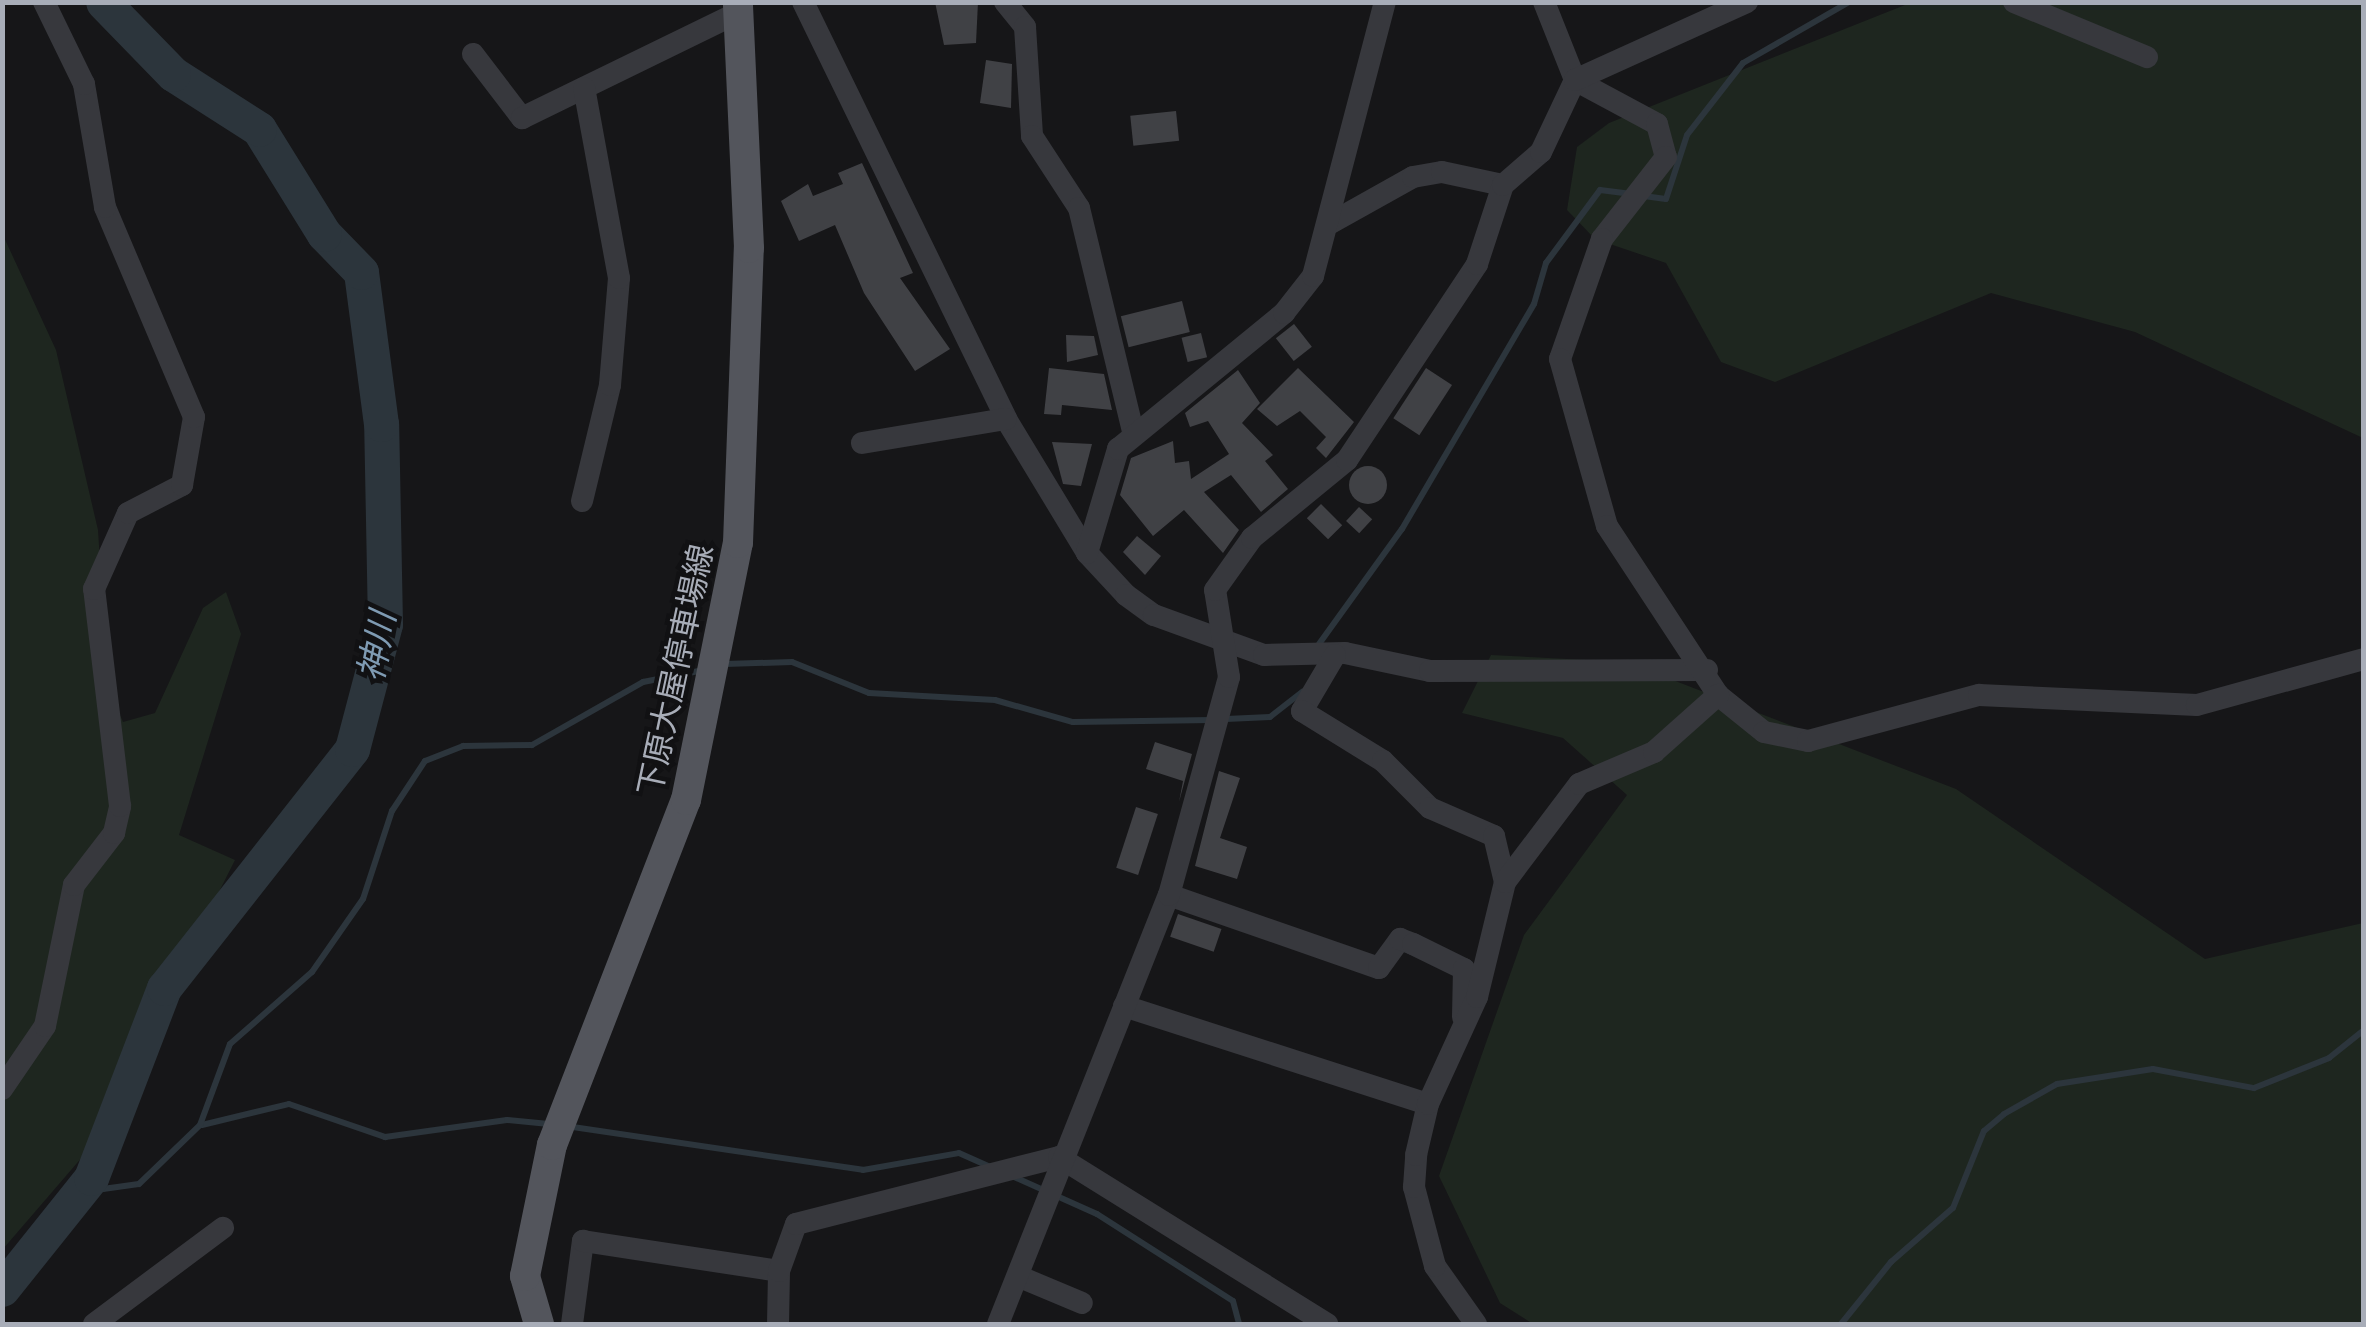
<!DOCTYPE html>
<meta charset="utf-8">
<style>
body{margin:0}
#map{position:relative;width:2366px;height:1327px;overflow:hidden;background:#161618;font-family:Lato,"Noto Sans JP",sans-serif}
div>[style]{position:absolute}
[style*='--x']{left:calc(var(--x)*1px);top:calc(var(--y)*1px);width:calc(var(--w)*1px);rotate:calc(var(--a)*1deg)}
.green>*{inset:0;background:#1e261f}
.stream>*{height:6px;margin:-3px;padding:0 3px;transform-origin:3px;border-radius:3px;background:#2c353c}
.river>*{height:35px;margin:-17.5px;padding:0 17.5px;transform-origin:17.5px;border-radius:17.5px;background:#2c353c}
.building>*{inset:0;background:#404145;transform-origin:0 0}
.round{border-radius:50%}
.minor>*{height:22px;margin:-11px;padding:0 11px;transform-origin:11px;border-radius:11px;background:#37383d}
.major>*{height:30px;margin:-15px;padding:0 15px;transform-origin:15px;border-radius:15px;background:#53555c}
span{translate:-50% -50%;white-space:nowrap;text-align:center;line-height:1.15;-webkit-text-stroke:9px #111113;paint-order:stroke}
.street-label{font-size:32px;color:#a8adb8}
.water-label{font-size:35px;color:#7f9bb3;font-style:italic}
.frame{position:absolute;inset:0;border:5px solid #a8adb8;pointer-events:none}
</style>
<div id="map">
<div class="green">
<div style="clip-path:polygon(2272px 2px,2363px 3px,2363px 438px,2135px 332px,1991px 293px,1775px 382px,1721px 362px,1666px 263px,1595px 239px,1567px 210px,1577px 147px,1609px 123px,1910px 3px)"></div>
<div style="clip-path:polygon(2px 233px,56px 350px,98px 530px,108px 687px,123px 722px,155px 713px,203px 608px,226px 592px,241px 634px,179px 835px,235px 860px,90px 1148px,3px 1249px)"></div>
<div style="clip-path:polygon(1491px 655px,1626px 662px,1956px 789px,2205px 959px,2363px 923px,2363px 1324px,1533px 1324px,1500px 1303px,1439px 1176px,1524px 935px,1627px 795px,1563px 738px,1462px 713px)"></div>
</div>
<div class="stream">
<div style="--x:1644;--y:196;--w:22;--a:8"></div>
<div style="--x:1666;--y:199;--w:67;--a:-71.8"></div>
<div style="--x:1687;--y:135;--w:91;--a:-52.1"></div>
<div style="--x:1743;--y:63;--w:122;--a:-29.9"></div>
<div style="--x:1319;--y:644;--w:142;--a:-54.2"></div>
<div style="--x:1402;--y:529;--w:261;--a:-59.6"></div>
<div style="--x:1534;--y:304;--w:43;--a:-73.7"></div>
<div style="--x:1546;--y:263;--w:91;--a:-53.5"></div>
<div style="--x:1600;--y:190;--w:32;--a:7"></div>
<div style="--x:725;--y:664;--w:67;--a:-1.7"></div>
<div style="--x:792;--y:662;--w:83;--a:21.9"></div>
<div style="--x:869;--y:693;--w:126;--a:3.2"></div>
<div style="--x:995;--y:700;--w:81;--a:15.8"></div>
<div style="--x:1073;--y:722;--w:139;--a:-0.8"></div>
<div style="--x:1226;--y:719;--w:44;--a:-2.6"></div>
<div style="--x:1270;--y:717;--w:41;--a:-38"></div>
<div style="--x:202;--y:1125;--w:89;--a:-13.6"></div>
<div style="--x:289;--y:1104;--w:102;--a:19"></div>
<div style="--x:385;--y:1137;--w:123;--a:-7.9"></div>
<div style="--x:507;--y:1120;--w:42;--a:5.4"></div>
<div style="--x:566;--y:1126;--w:300;--a:8.4"></div>
<div style="--x:863;--y:1170;--w:97;--a:-10"></div>
<div style="--x:959;--y:1153;--w:35;--a:24"></div>
<div style="--x:1012;--y:1176;--w:93;--a:24.1"></div>
<div style="--x:1097;--y:1214;--w:161;--a:32.6"></div>
<div style="--x:1233;--y:1301;--w:24;--a:75"></div>
<div style="--x:91;--y:1178;--w:16;--a:43"></div>
<div style="--x:103;--y:1189;--w:36;--a:-8"></div>
<div style="--x:139;--y:1184;--w:85;--a:-44"></div>
<div style="--x:200;--y:1125;--w:86;--a:-69.7"></div>
<div style="--x:230;--y:1044;--w:109;--a:-41.3"></div>
<div style="--x:312;--y:972;--w:89;--a:-55.1"></div>
<div style="--x:363;--y:899;--w:93;--a:-71.8"></div>
<div style="--x:392;--y:811;--w:60;--a:-56.6"></div>
<div style="--x:425;--y:761;--w:41;--a:-21.5"></div>
<div style="--x:463;--y:746;--w:69;--a:-0.8"></div>
<div style="--x:532;--y:745;--w:128;--a:-29.6"></div>
<div style="--x:643;--y:682;--w:62;--a:-11.1"></div>
<div style="--x:1841;--y:1324;--w:80;--a:-51.1"></div>
<div style="--x:1891;--y:1262;--w:82;--a:-41.1"></div>
<div style="--x:1953;--y:1208;--w:83;--a:-68.1"></div>
<div style="--x:1984;--y:1131;--w:26;--a:-40"></div>
<div style="--x:2004;--y:1114;--w:61;--a:-29.5"></div>
<div style="--x:2057;--y:1084;--w:97;--a:-8.9"></div>
<div style="--x:2153;--y:1069;--w:103;--a:10.7"></div>
<div style="--x:2254;--y:1088;--w:81;--a:-21.8"></div>
<div style="--x:2329;--y:1058;--w:45;--a:-38.7"></div>
</div>
<div class="river">
<div style="--x:2;--y:1289;--w:142;--a:-51.3"></div>
<div style="--x:91;--y:1178;--w:204;--a:-69"></div>
<div style="--x:164;--y:988;--w:304;--a:-51.8"></div>
<div style="--x:352;--y:749;--w:129;--a:-75.2"></div>
<div style="--x:385;--y:624;--w:200;--a:-91.1"></div>
<div style="--x:381;--y:424;--w:153;--a:-97.5"></div>
<div style="--x:361;--y:272;--w:53;--a:-134.2"></div>
<div style="--x:324;--y:234;--w:123;--a:-121.8"></div>
<div style="--x:259;--y:129;--w:102;--a:-147.4"></div>
<div style="--x:173;--y:74;--w:100;--a:-134.2"></div>
</div>
<div class="building">
<div style="clip-path:polygon(935px 2px,978px 2px,976px 43px,944px 45px)"></div>
<div style="clip-path:polygon(986px 60px,1012px 64px,1011px 108px,980px 103px)"></div>
<div style="left:1176px;top:111px;width:30px;height:46px;rotate:84deg"></div>
<div style="clip-path:polygon(862px 163px,913px 273px,900px 278px,950px 349px,915px 371px,864px 293px,835px 225px,799px 241px,781px 201px,808px 184px,813px 196px,843px 184px,838px 173px)"></div>
<div style="left:1182px;top:301px;width:32px;height:63px;rotate:76deg"></div>
<div style="left:1294px;top:324px;width:29px;height:23px;rotate:52deg"></div>
<div style="left:1201px;top:333px;width:25px;height:20px;rotate:76deg"></div>
<div style="clip-path:polygon(1066px 335px,1094px 336px,1098px 355px,1067px 362px)"></div>
<div style="clip-path:polygon(1049px 368px,1104px 374px,1112px 410px,1062px 405px,1061px 415px,1044px 414px)"></div>
<div style="clip-path:polygon(1298px 368px,1354px 422px,1326px 458px,1316px 448px,1326px 437px,1300px 411px,1277px 426px,1257px 409px)"></div>
<div style="left:1426px;top:368px;width:31px;height:60px;rotate:33deg"></div>
<div style="clip-path:polygon(1238px 370px,1260px 403px,1242px 423px,1273px 455px,1265px 461px,1288px 489px,1261px 512px,1231px 475px,1204px 492px,1239px 530px,1223px 553px,1184px 510px,1153px 536px,1120px 495px,1131px 458px,1173px 441px,1175px 463px,1189px 461px,1191px 479px,1229px 454px,1208px 421px,1190px 427px,1185px 413px)"></div>
<div style="clip-path:polygon(1052px 442px,1092px 444px,1081px 486px,1063px 484px)"></div>
<div class="round" style="left:1349px;top:466px;width:38px;height:38px"></div>
<div style="left:1321px;top:504px;width:30px;height:20px;rotate:45deg"></div>
<div style="left:1359px;top:507px;width:18px;height:19px;rotate:43deg"></div>
<div style="clip-path:polygon(1137px 536px,1161px 556px,1145px 575px,1123px 552px)"></div>
<div style="clip-path:polygon(1155px 742px,1192px 754px,1179px 802px,1183px 781px,1146px 769px)"></div>
<div style="clip-path:polygon(1219px 771px,1240px 778px,1220px 838px,1247px 847px,1237px 879px,1195px 866px)"></div>
<div style="left:1136px;top:807px;width:23px;height:64px;rotate:18deg"></div>
<div style="left:1178px;top:914px;width:46px;height:24px;rotate:19deg"></div>
</div>
<div class="minor">
<div style="--x:803;--y:2;--w:464;--a:64"></div>
<div style="--x:1006;--y:419;--w:157;--a:58.8"></div>
<div style="--x:1087;--y:553;--w:57;--a:47.1"></div>
<div style="--x:1126;--y:595;--w:34;--a:36"></div>
<div style="--x:1154;--y:615;--w:117;--a:20"></div>
<div style="--x:1264;--y:655;--w:81;--a:-1.4"></div>
<div style="--x:1345;--y:653;--w:87;--a:12"></div>
<div style="--x:1430;--y:671;--w:277;--a:-0.2"></div>
<div style="--x:1005;--y:2;--w:32;--a:51"></div>
<div style="--x:1025;--y:27;--w:109;--a:86.3"></div>
<div style="--x:1032;--y:136;--w:86;--a:56.9"></div>
<div style="--x:1079;--y:208;--w:230;--a:76.4"></div>
<div style="--x:1544;--y:2;--w:84;--a:68.3"></div>
<div style="--x:1575;--y:80;--w:93;--a:28.2"></div>
<div style="--x:1657;--y:124;--w:34;--a:75"></div>
<div style="--x:1666;--y:157;--w:104;--a:128"></div>
<div style="--x:1602;--y:239;--w:127;--a:109.3"></div>
<div style="--x:1560;--y:359;--w:173;--a:74.3"></div>
<div style="--x:1607;--y:526;--w:202;--a:56.7"></div>
<div style="--x:1718;--y:695;--w:59;--a:38.8"></div>
<div style="--x:1764;--y:732;--w:45;--a:11.6"></div>
<div style="--x:1808;--y:741;--w:177;--a:-15.1"></div>
<div style="--x:1979;--y:695;--w:218;--a:2.6"></div>
<div style="--x:2197;--y:705;--w:173;--a:-15.4"></div>
<div style="--x:2014;--y:2;--w:144;--a:22.5"></div>
<div style="--x:473;--y:54;--w:81;--a:52.6"></div>
<div style="--x:522;--y:118;--w:242;--a:-26"></div>
<div style="--x:1329;--y:224;--w:96;--a:-29.2"></div>
<div style="--x:1413;--y:177;--w:29;--a:-10"></div>
<div style="--x:1442;--y:172;--w:62;--a:12"></div>
<div style="--x:862;--y:443;--w:146;--a:-9.5"></div>
<div style="--x:582;--y:501;--w:119;--a:-76.4"></div>
<div style="--x:610;--y:385;--w:107;--a:-85.2"></div>
<div style="--x:619;--y:278;--w:193;--a:-100.4"></div>
<div style="--x:1087;--y:553;--w:109;--a:-73.4"></div>
<div style="--x:1118;--y:449;--w:215;--a:-39.3"></div>
<div style="--x:1284;--y:313;--w:47;--a:-51.9"></div>
<div style="--x:1313;--y:276;--w:283;--a:-75.3"></div>
<div style="--x:1335;--y:655;--w:65;--a:120.5"></div>
<div style="--x:1302;--y:711;--w:95;--a:31.7"></div>
<div style="--x:1383;--y:761;--w:66;--a:45"></div>
<div style="--x:1430;--y:808;--w:70;--a:23.6"></div>
<div style="--x:1494;--y:836;--w:47;--a:76.6"></div>
<div style="--x:1169;--y:895;--w:222;--a:19.2"></div>
<div style="--x:1379;--y:968;--w:36;--a:-54"></div>
<div style="--x:1400;--y:939;--w:14;--a:21"></div>
<div style="--x:1413;--y:944;--w:57;--a:26.1"></div>
<div style="--x:1464;--y:969;--w:48;--a:91.2"></div>
<div style="--x:1124;--y:1006;--w:319;--a:17.9"></div>
<div style="--x:2;--y:1089;--w:76;--a:-55.7"></div>
<div style="--x:45;--y:1026;--w:144;--a:-78.4"></div>
<div style="--x:74;--y:885;--w:66;--a:-52.4"></div>
<div style="--x:114;--y:833;--w:28;--a:-77"></div>
<div style="--x:120;--y:806;--w:219;--a:-96.8"></div>
<div style="--x:94;--y:589;--w:83;--a:-65.9"></div>
<div style="--x:128;--y:513;--w:61;--a:-27.4"></div>
<div style="--x:182;--y:485;--w:69;--a:-80"></div>
<div style="--x:194;--y:417;--w:228;--a:-113"></div>
<div style="--x:105;--y:207;--w:125;--a:-99.7"></div>
<div style="--x:84;--y:84;--w:91;--a:-116"></div>
<div style="--x:1020;--y:1277;--w:67;--a:22.8"></div>
<div style="--x:94;--y:1324;--w:161;--a:-36.7"></div>
<div style="--x:572;--y:1324;--w:84;--a:-82.5"></div>
<div style="--x:583;--y:1241;--w:198;--a:8.7"></div>
<div style="--x:778;--y:1324;--w:53;--a:-88.9"></div>
<div style="--x:779;--y:1271;--w:50;--a:-70.1"></div>
<div style="--x:796;--y:1224;--w:271;--a:-14.3"></div>
<div style="--x:1059;--y:1157;--w:316;--a:31.9"></div>
<div style="--x:998;--y:1324;--w:462;--a:-68.3"></div>
<div style="--x:1169;--y:895;--w:226;--a:-74.6"></div>
<div style="--x:1229;--y:677;--w:88;--a:-99.1"></div>
<div style="--x:1215;--y:590;--w:64;--a:-54.6"></div>
<div style="--x:1252;--y:538;--w:123;--a:-39.4"></div>
<div style="--x:1347;--y:460;--w:235;--a:-56.4"></div>
<div style="--x:1477;--y:264;--w:83;--a:-71.8"></div>
<div style="--x:1503;--y:185;--w:50;--a:-41"></div>
<div style="--x:1541;--y:152;--w:80;--a:-64.7"></div>
<div style="--x:1575;--y:80;--w:189;--a:-24.4"></div>
<div style="--x:1476;--y:1324;--w:71;--a:-125.3"></div>
<div style="--x:1435;--y:1266;--w:82;--a:-104.9"></div>
<div style="--x:1414;--y:1187;--w:32;--a:-86"></div>
<div style="--x:1416;--y:1155;--w:52;--a:-76.8"></div>
<div style="--x:1428;--y:1104;--w:118;--a:-65.4"></div>
<div style="--x:1477;--y:997;--w:118;--a:-76.3"></div>
<div style="--x:1505;--y:882;--w:123;--a:-52.9"></div>
<div style="--x:1579;--y:784;--w:82;--a:-23.1"></div>
<div style="--x:1654;--y:752;--w:86;--a:-41.7"></div>
</div>
<div class="major">
<div style="--x:539;--y:1324;--w:50;--a:-106.3"></div>
<div style="--x:525;--y:1276;--w:134;--a:-78.4"></div>
<div style="--x:552;--y:1145;--w:370;--a:-68.8"></div>
<div style="--x:686;--y:800;--w:262;--a:-78.6"></div>
<div style="--x:738;--y:543;--w:295;--a:-87.9"></div>
<div style="--x:749;--y:248;--w:246;--a:-92.6"></div>
</div>
<div class="street-label">
<span style="left:675px;top:670px;rotate:-78deg">下原大屋停車場線</span>
</div>
<div class="water-label">
<span style="left:375px;top:646px;rotate:-79deg">神川</span>
</div>
<div class="frame"></div>
</div>
